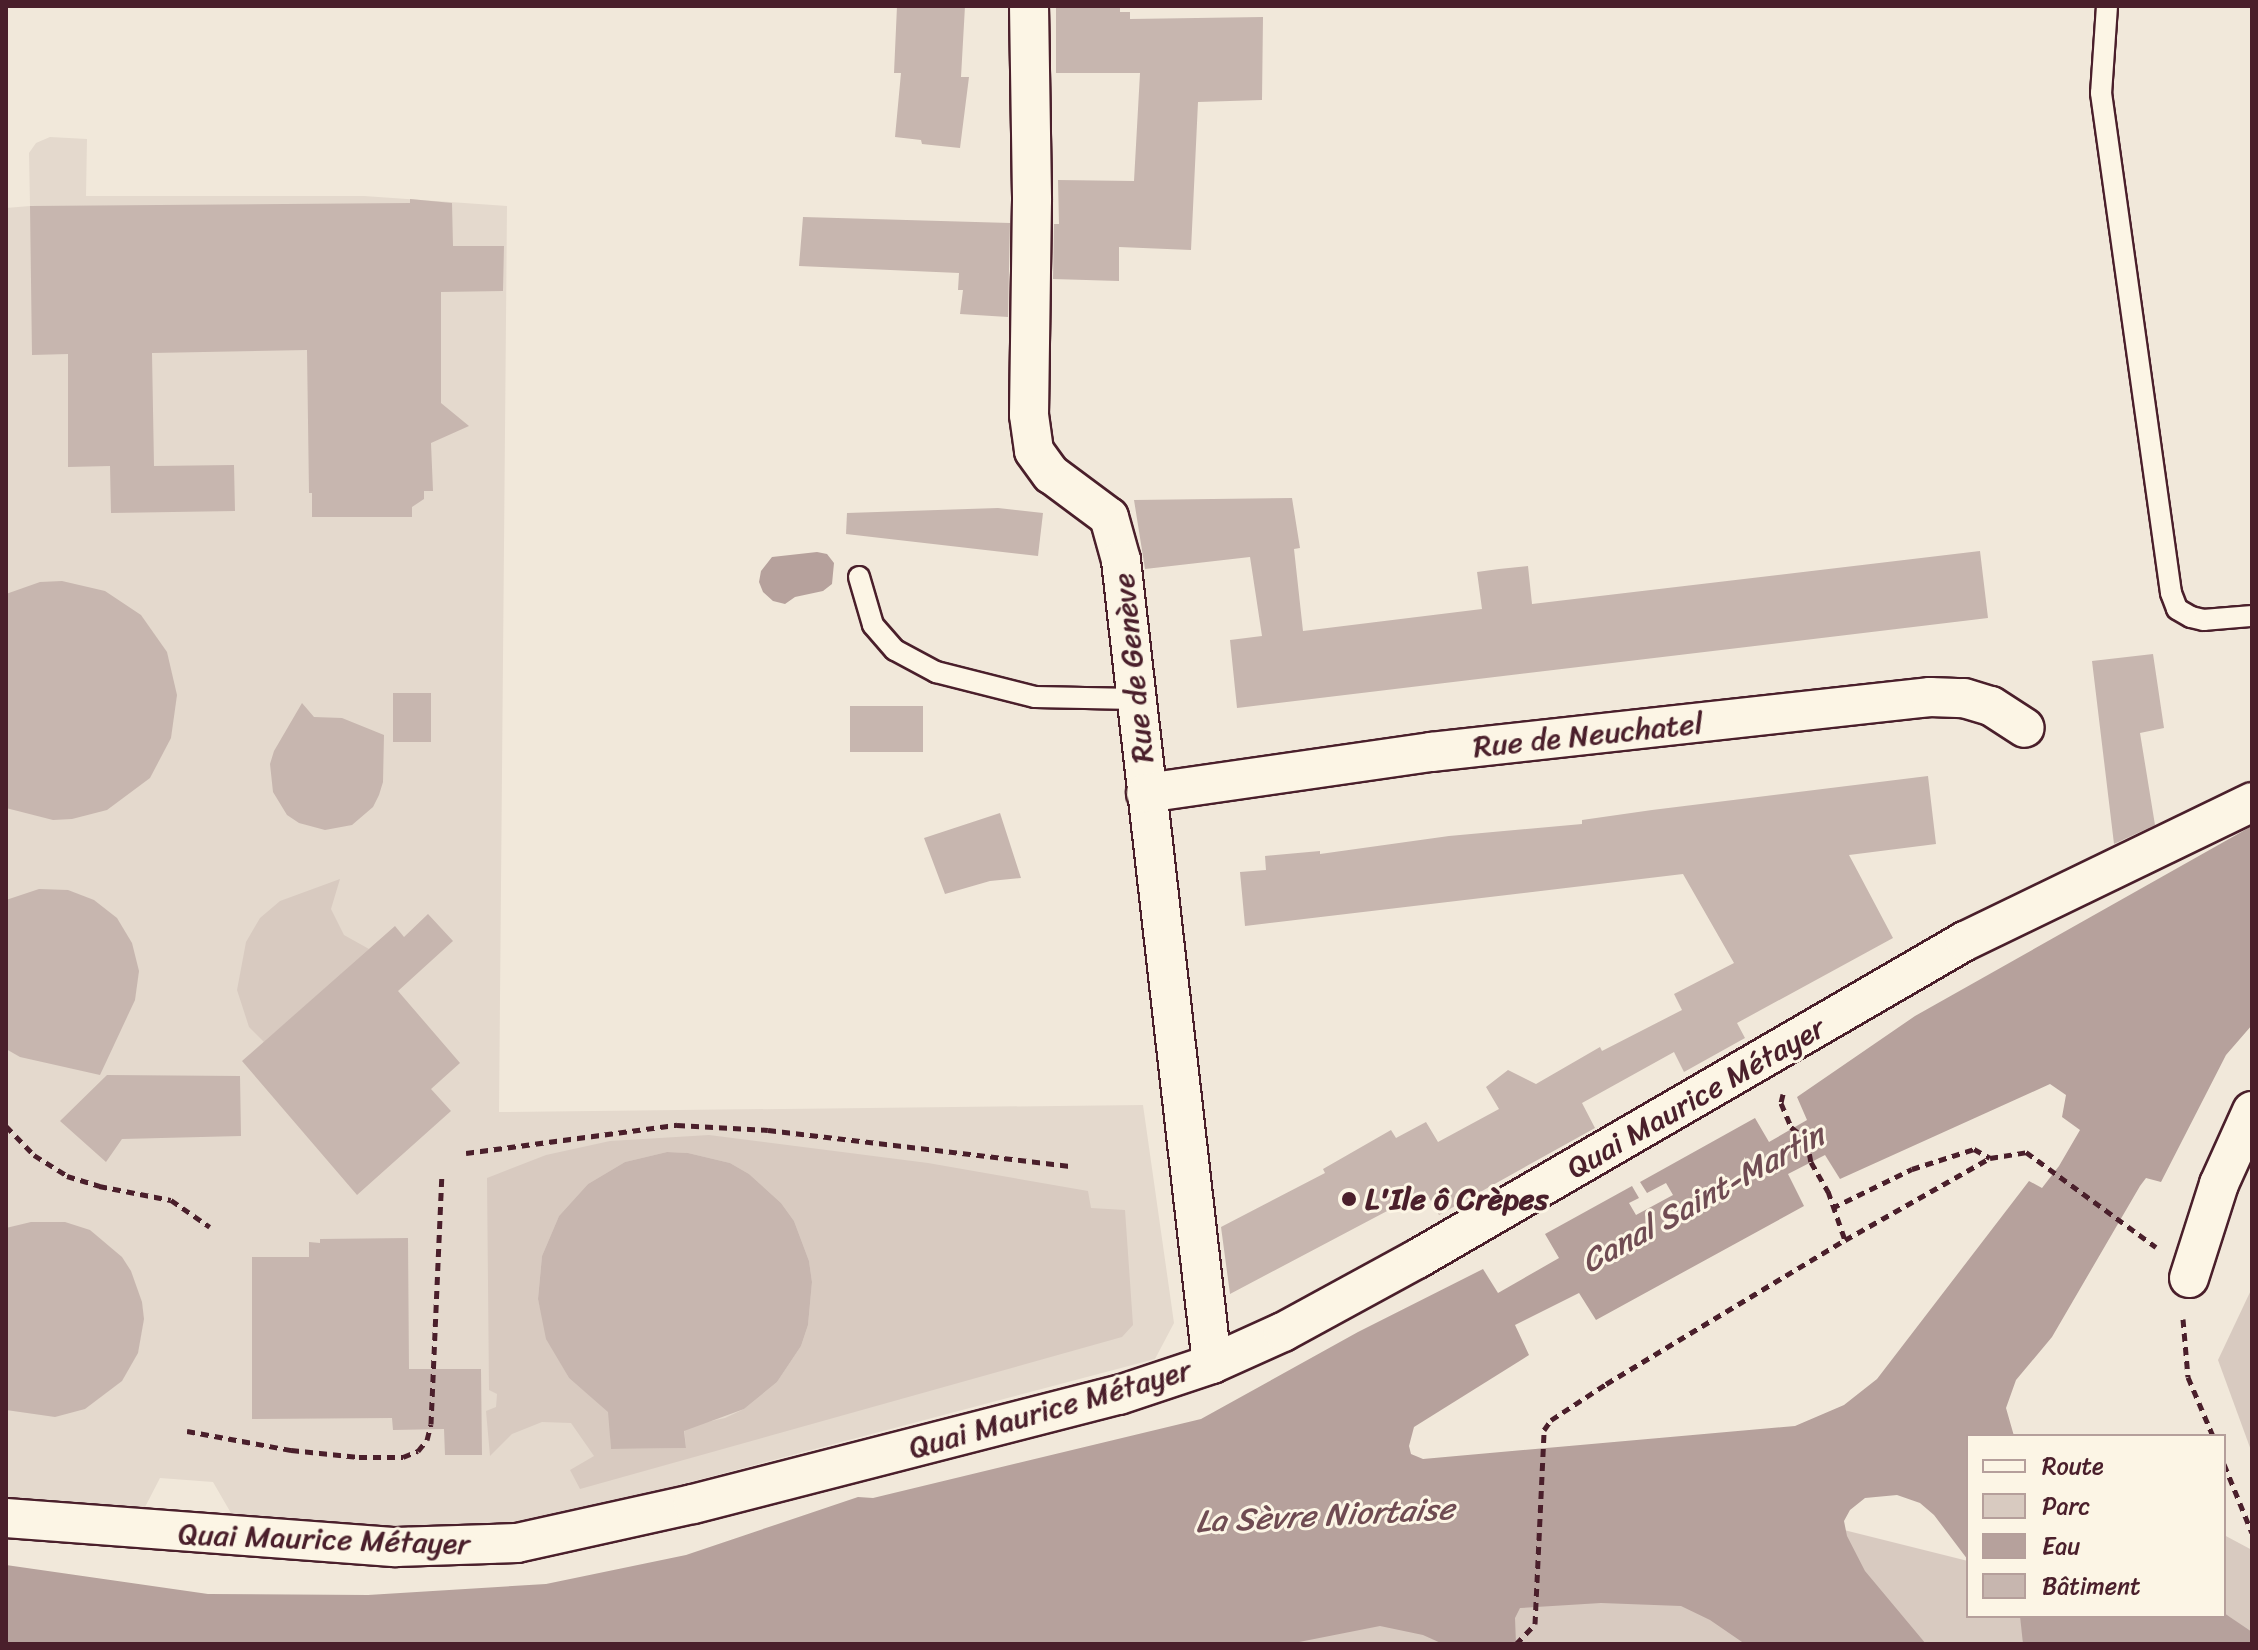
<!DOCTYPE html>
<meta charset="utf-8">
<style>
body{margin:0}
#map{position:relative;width:2258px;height:1650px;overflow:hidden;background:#f1e8da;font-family:Sriracha,sans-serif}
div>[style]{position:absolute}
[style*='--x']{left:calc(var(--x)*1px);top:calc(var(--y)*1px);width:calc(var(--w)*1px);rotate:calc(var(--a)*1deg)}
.built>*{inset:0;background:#e4d9cd}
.green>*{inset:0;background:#d8cac0}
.water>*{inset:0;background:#b6a19c}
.building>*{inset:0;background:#c7b6af;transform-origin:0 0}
.path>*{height:5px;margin-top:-2.5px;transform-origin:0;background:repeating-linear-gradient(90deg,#4a1f2b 0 8px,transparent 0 14px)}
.roads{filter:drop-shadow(2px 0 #4a1f2b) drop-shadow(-2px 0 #4a1f2b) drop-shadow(0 2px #4a1f2b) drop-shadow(0 -2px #4a1f2b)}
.lane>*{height:20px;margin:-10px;padding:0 10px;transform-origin:10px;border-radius:10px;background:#fcf5e5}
.street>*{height:38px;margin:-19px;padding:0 19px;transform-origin:19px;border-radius:19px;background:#fcf5e5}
.dots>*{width:22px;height:22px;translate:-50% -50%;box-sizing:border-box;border:4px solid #fcf5e5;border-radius:50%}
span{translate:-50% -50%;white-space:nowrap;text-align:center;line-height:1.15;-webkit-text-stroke:6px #fcf5e5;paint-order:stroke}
.street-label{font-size:30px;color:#4a1f2b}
.poi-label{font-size:30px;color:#4a1f2b;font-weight:700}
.left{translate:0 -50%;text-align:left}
.water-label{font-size:32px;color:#704c53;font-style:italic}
.frame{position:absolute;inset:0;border:8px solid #4a1f2b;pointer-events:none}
.legend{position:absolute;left:1966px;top:1434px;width:260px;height:184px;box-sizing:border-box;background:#fcf5e5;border:2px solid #b59f9b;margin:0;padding:10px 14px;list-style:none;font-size:24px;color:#4a1f2b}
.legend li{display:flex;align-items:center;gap:16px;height:40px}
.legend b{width:40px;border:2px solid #b59f9b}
</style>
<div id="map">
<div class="built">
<div style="clip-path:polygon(50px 137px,87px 139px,86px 196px,364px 196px,507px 206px,499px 1112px,1143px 1105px,1174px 1323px,1155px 1359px,536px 1523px,449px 1531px,235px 1520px,213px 1482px,160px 1478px,143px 1511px,6px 1501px,6px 208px,30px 206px,29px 153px,36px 143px)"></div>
</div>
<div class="green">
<div style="clip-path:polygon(340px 879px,331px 909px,344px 935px,369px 949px,264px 1042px,249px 1027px,237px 990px,246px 942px,260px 918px,280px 901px)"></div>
<div style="clip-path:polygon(evenodd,709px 1135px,928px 1163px,1088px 1191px,1091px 1208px,1125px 1210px,1133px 1325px,1122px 1337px,580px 1489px,570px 1470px,594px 1456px,571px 1423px,542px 1422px,512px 1434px,490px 1456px,486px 1411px,496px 1407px,497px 1394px,489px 1390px,487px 1178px,546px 1155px,610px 1141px,709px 1135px,667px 1152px,688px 1153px,730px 1163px,749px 1174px,781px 1203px,794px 1221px,809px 1261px,812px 1282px,808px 1325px,801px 1346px,777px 1382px,744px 1409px,725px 1418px,684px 1427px,686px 1448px,611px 1449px,610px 1432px,621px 1416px,602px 1406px,569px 1378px,548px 1341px,538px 1299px,542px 1256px,559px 1216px,588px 1184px,625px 1162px,667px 1152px)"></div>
<div style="clip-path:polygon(2252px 1288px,2252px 1453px,2218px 1360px)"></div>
<div style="clip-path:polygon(1816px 1523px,1968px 1561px,1968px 1616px,2224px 1616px,2224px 1535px,2252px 1550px,2252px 1644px,986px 1644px)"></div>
</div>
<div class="water">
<div style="clip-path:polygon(817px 552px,827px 554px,834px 563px,832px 584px,823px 591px,795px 597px,785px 604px,773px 601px,763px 592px,759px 582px,761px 571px,772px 557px)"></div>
<div style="clip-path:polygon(evenodd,2252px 826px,2252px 1025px,2226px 1055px,2161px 1182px,2146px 1178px,2140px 1186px,2052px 1337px,2016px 1380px,2006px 1408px,2014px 1436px,1968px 1436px,1968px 1560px,1934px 1515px,1920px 1503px,1897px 1495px,1865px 1498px,1850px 1510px,1844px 1521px,1847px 1536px,1865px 1571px,1926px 1644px,1745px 1644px,1710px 1620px,1681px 1606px,1601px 1603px,1520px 1608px,1515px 1618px,1516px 1644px,1443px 1644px,1423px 1635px,1380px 1626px,1289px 1644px,6px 1644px,6px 1565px,208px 1594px,368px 1595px,546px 1584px,686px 1555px,858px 1497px,873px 1498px,1201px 1419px,1358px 1332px,1483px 1269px,1498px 1293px,1559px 1258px,1545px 1234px,1632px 1186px,1639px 1198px,1629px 1203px,1636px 1215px,1673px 1195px,1666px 1183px,1647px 1193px,1640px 1182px,1755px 1118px,1769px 1142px,1807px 1120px,1797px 1097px,1915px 1016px,2252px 826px,2050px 1084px,2066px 1095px,2062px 1117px,2080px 1130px,2059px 1166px,2042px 1188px,2029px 1181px,1877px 1379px,1844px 1405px,1795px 1426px,1423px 1459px,1411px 1454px,1409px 1446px,1414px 1427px,1529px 1355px,1515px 1325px,1579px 1293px,1596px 1320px,1804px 1206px,1788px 1174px,1825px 1155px,1840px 1179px,2050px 1084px)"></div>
<div style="clip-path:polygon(2224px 1613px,2252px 1632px,2252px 1644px,2023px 1644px,2020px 1616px)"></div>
</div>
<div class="building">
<div style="clip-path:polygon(897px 6px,965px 6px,961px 77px,969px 77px,960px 148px,922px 144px,921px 140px,895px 137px,901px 73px,894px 73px)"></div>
<div style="clip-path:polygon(1056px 6px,1120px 6px,1120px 12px,1130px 12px,1130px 19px,1263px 17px,1262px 100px,1198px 102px,1191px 250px,1119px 247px,1119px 281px,1053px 279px,1054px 224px,1059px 224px,1058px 180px,1134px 181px,1140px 73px,1056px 73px)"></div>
<div style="clip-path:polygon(410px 199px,452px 203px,453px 246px,504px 246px,503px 291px,441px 292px,441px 403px,469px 426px,431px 443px,433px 491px,424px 491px,424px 499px,412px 507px,412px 517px,312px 517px,312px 493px,309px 493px,307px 350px,152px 353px,154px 466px,234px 465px,235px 511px,111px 513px,110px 466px,68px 467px,68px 354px,32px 355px,30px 206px,410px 203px)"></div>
<div style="clip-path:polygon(803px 217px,1010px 223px,1008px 317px,960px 314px,963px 290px,958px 290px,959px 273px,799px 266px)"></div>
<div style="clip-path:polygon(1292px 498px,1300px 548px,1294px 549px,1303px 631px,1482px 609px,1477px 572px,1499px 569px,1528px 566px,1532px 604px,1980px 551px,1988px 618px,1237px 708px,1230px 640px,1262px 636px,1250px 557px,1145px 569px,1134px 500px)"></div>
<div style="clip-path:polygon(998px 508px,1043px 513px,1038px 556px,846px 534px,847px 513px)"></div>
<div style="clip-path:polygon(62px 581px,105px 591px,141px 615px,167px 652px,177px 695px,171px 738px,150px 778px,107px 810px,72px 819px,53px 820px,6px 808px,6px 594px,40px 582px)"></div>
<div style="clip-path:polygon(2153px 654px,2164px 728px,2140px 733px,2155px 825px,2114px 844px,2092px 661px)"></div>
<div style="left:431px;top:693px;width:49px;height:38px;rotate:90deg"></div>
<div style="clip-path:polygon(302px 703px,314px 717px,342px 718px,384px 735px,383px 782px,379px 795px,373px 807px,352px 825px,325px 830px,299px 823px,287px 815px,273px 792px,270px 764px,274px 751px)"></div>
<div style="left:850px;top:706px;width:73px;height:46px"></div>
<div style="clip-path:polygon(1928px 776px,1936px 844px,1849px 855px,1893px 938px,1737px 1023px,1745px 1038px,1684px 1072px,1674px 1052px,1582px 1103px,1595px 1128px,1439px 1215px,1425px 1191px,1230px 1294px,1221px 1227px,1325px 1173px,1323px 1169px,1391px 1130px,1396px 1138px,1426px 1122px,1438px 1142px,1499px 1109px,1486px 1087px,1508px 1070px,1536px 1084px,1600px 1047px,1602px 1051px,1682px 1010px,1674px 994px,1734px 963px,1683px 874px,1245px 926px,1240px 872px,1266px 870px,1265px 856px,1320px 851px,1320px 854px,1449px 836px,1582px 824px,1582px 820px,1652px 810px)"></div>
<div style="clip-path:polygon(1000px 813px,1021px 878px,990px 881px,945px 894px,924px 838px)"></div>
<div style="clip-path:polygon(39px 889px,68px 890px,94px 900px,117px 918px,132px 943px,139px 971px,135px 1000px,100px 1075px,20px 1057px,6px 1049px,6px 900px)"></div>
<div style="clip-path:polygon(428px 914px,453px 941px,398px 991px,460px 1063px,431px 1089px,451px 1111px,357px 1195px,242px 1061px,395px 926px,404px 937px)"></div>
<div style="clip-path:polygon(107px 1075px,240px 1076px,241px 1136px,122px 1139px,106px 1162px,60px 1121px)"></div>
<div style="clip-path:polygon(667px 1152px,688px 1153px,730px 1163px,749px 1174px,781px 1203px,794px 1221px,809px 1261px,812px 1282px,808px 1325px,801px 1346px,777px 1382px,744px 1409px,684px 1431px,686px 1448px,611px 1449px,608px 1412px,569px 1378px,546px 1339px,538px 1299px,542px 1256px,559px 1216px,588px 1184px,625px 1162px)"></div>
<div style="clip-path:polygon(31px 1222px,65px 1222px,90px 1230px,122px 1257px,131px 1271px,142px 1302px,144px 1319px,138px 1353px,122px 1381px,85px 1409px,55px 1417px,6px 1410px,6px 1228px)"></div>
<div style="clip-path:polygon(408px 1238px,409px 1369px,481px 1369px,482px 1455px,445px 1455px,444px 1429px,393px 1430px,392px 1418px,252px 1419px,252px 1257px,309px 1257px,309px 1242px,320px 1243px,320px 1239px)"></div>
</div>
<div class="path">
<div style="--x:1783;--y:1094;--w:9;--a:103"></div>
<div style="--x:1781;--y:1103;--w:26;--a:67"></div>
<div style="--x:1791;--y:1127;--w:21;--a:39"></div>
<div style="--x:1807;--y:1140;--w:22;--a:80"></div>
<div style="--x:1811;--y:1162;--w:34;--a:60"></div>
<div style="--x:1828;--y:1191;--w:52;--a:70.9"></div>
<div style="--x:6;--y:1126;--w:40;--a:46"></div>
<div style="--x:34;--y:1155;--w:39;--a:32"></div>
<div style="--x:67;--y:1176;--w:34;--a:17"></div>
<div style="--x:99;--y:1186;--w:73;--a:11"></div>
<div style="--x:171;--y:1200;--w:47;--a:34.7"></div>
<div style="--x:466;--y:1153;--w:213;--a:-7.6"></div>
<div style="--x:677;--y:1125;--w:91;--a:3.1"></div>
<div style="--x:768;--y:1130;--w:306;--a:6.8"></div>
<div style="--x:1832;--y:1208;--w:89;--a:-26"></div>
<div style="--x:1912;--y:1169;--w:65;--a:-17.9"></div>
<div style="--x:1974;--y:1149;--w:18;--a:29"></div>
<div style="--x:2183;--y:1319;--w:58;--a:85.1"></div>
<div style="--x:2188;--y:1377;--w:64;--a:67"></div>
<div style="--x:187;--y:1431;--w:106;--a:10.4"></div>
<div style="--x:291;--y:1450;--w:68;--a:5.9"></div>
<div style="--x:359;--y:1457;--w:44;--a:0"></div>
<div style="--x:403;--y:1457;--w:16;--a:-22"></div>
<div style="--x:418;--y:1451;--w:14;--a:-51"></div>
<div style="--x:427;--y:1440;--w:16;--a:-76"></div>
<div style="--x:431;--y:1424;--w:250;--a:-87.5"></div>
<div style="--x:2224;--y:1464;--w:74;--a:67.9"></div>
<div style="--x:1516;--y:1644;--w:28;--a:-46"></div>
<div style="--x:1535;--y:1624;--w:194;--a:-87.3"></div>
<div style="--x:1544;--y:1430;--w:12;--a:-55"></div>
<div style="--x:1551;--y:1420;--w:66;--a:-33.2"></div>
<div style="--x:1606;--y:1384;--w:279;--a:-31.1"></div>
<div style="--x:1845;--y:1240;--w:167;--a:-29.5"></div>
<div style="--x:1990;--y:1158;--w:36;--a:-9"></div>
<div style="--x:2026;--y:1152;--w:161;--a:36.2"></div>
</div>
<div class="roads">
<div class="lane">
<div style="--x:2107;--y:6;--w:87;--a:93.9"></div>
<div style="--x:2101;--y:93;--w:505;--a:82.03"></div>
<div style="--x:2171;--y:593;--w:17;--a:69"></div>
<div style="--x:2177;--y:609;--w:16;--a:30"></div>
<div style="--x:2191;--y:617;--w:13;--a:13"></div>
<div style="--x:2204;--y:620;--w:48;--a:-4.8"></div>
<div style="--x:859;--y:577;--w:50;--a:73.7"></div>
<div style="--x:873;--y:625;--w:33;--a:49"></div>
<div style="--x:895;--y:650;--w:47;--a:28.2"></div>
<div style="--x:936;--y:672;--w:102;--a:14.2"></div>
<div style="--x:1035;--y:697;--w:100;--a:1.1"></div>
</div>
<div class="street">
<div style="--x:1029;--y:6;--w:194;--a:89.1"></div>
<div style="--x:1032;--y:200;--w:215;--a:90.8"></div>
<div style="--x:1029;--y:415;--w:36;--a:82"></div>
<div style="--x:1034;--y:451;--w:29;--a:54"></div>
<div style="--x:1051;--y:474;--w:72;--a:36.6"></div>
<div style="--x:1109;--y:517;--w:45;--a:74.4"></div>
<div style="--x:1121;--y:560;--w:809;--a:83.54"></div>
<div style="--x:1146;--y:793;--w:288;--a:-8.2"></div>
<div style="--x:1431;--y:752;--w:502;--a:-6.29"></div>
<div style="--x:1930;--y:697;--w:34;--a:2"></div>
<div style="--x:1964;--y:698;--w:28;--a:17"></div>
<div style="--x:1991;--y:706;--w:40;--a:32.9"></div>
<div style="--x:2189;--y:1278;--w:99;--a:-72.3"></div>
<div style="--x:2219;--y:1184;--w:80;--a:-65.7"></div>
<div style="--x:6;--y:1518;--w:391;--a:4.3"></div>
<div style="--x:396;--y:1547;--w:121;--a:-1.9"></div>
<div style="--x:517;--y:1543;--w:180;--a:-12.5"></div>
<div style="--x:693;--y:1504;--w:440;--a:-14.4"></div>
<div style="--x:1119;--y:1395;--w:98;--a:-18.4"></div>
<div style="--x:1212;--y:1364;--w:78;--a:-24.3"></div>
<div style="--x:1283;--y:1332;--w:153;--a:-28.6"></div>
<div style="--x:1417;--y:1259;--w:634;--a:-30.13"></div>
<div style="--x:1965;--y:941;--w:319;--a:-25.8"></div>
</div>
</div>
<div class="dots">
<div style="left:1349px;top:1199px;background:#4a1f2b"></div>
</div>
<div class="street-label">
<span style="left:1133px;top:668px;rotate:-96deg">Rue de Genève</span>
<span style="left:1588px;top:735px;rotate:-6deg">Rue de Neuchatel</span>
<span style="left:1696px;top:1098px;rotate:-30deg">Quai Maurice Métayer</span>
<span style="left:1050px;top:1409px;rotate:-16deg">Quai Maurice Métayer</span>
<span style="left:324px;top:1539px;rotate:2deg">Quai Maurice Métayer</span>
</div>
<div class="poi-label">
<span class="left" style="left:1365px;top:1199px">L'Ile ô Crèpes</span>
</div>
<div class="water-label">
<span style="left:1703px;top:1199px;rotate:-29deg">Canal Saint-Martin</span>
<span style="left:1325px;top:1516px;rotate:-3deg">La Sèvre Niortaise</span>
</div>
<div class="frame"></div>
<ul class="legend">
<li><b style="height:10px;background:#fcf5e5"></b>Route</li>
<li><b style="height:22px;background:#d8cac0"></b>Parc</li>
<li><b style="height:22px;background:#b6a19c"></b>Eau</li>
<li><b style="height:22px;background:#c7b6af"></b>Bâtiment</li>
</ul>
</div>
